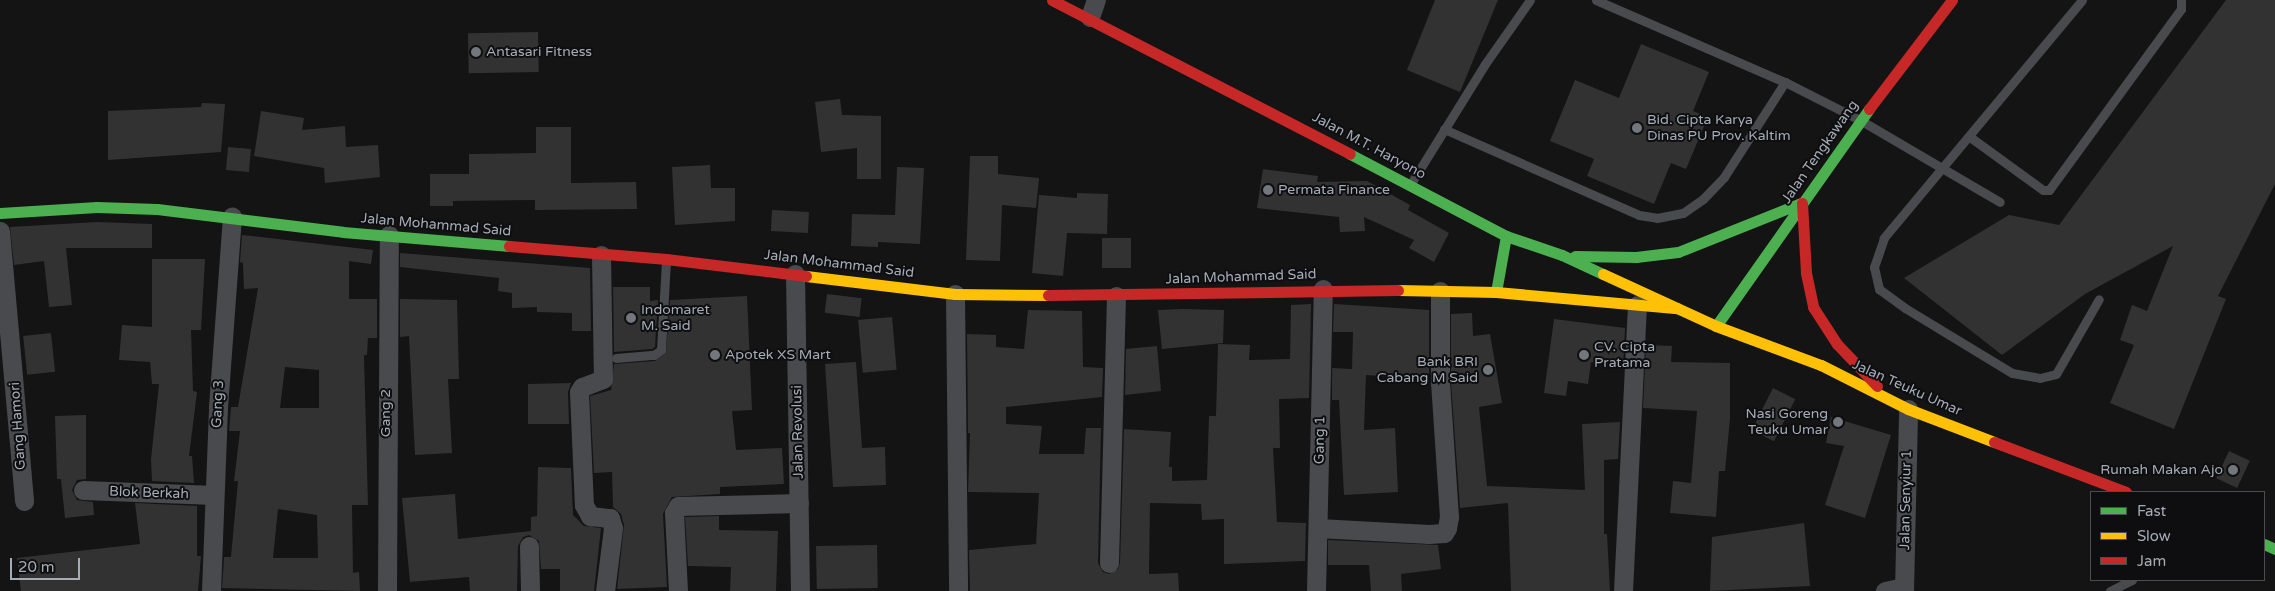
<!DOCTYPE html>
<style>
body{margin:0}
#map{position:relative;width:2275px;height:591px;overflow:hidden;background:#141414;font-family:"Varela Round",sans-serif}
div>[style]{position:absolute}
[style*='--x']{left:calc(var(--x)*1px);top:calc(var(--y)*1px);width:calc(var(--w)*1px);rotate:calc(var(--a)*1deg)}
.building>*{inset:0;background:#323233;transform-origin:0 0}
.lane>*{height:9px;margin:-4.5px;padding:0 4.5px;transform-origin:4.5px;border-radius:4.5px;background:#484a4d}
.street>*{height:19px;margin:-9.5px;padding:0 9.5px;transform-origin:9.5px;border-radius:9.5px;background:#484a4d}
.fast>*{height:11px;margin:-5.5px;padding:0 5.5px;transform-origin:5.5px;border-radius:5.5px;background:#4caf50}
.slow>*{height:11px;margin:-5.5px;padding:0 5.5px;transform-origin:5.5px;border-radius:5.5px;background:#ffc107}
.jam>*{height:11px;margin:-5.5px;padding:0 5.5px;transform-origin:5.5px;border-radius:5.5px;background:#c62828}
.dots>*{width:14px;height:14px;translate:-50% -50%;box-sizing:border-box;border:2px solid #0e0e10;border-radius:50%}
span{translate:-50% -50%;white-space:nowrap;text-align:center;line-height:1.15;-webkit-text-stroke:4px #0e0e10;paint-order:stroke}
.poi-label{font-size:14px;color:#a4acb6}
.left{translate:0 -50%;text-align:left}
.right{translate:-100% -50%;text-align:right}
.street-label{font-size:14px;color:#a4acb6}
.legend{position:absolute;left:2090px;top:491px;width:175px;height:90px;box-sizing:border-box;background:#0e0e10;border:1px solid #4a4d52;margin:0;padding:6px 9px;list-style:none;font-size:15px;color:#a4acb6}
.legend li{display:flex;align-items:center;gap:10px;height:25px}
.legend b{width:25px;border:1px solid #4a4d52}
.scale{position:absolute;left:10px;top:558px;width:70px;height:22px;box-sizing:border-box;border:2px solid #a4acb6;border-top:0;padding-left:6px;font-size:15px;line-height:18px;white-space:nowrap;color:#a4acb6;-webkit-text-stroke:4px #0e0e10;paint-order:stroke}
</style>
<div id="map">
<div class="building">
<div style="clip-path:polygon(1435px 0,1498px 0,1460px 92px,1407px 70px)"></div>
<div style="clip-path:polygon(2226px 0,2275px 0,2275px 184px,2218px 296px,2226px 299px,2174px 429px,2110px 403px,2134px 345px,2120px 340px,2132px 305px,2147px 311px,2173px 246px,2085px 294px,2002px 355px,1904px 278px,2009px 215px,2059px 225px)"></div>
<div style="left:538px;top:32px;width:40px;height:70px;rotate:89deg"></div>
<div style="clip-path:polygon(1641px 44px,1709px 72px,1693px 111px,1708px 117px,1686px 169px,1671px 163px,1654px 204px,1587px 176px,1594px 159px,1550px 141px,1575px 80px,1619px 98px)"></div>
<div style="clip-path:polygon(840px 99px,842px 115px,881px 116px,881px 179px,857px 179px,857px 148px,821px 152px,815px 102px)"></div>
<div style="clip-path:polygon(202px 103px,225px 104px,221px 152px,108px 160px,108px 111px,201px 107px)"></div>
<div style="clip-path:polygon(261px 111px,304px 118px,302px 130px,345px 126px,346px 147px,378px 145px,380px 177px,325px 183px,324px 168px,254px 156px)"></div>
<div style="clip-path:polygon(536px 127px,571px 127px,571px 183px,636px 182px,637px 209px,535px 210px,535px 200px,453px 201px,453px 206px,430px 206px,430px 174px,469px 174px,469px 154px,536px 153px)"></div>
<div style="left:228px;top:147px;width:23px;height:23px;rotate:5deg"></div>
<div style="clip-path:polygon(970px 156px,998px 156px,998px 174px,1039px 178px,1036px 208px,1002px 205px,1000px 261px,966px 260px)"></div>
<div style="clip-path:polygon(710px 165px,711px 188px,735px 188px,735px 221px,675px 225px,672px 167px)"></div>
<div style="clip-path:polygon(897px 167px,924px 168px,920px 244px,878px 242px,878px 247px,851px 246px,852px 214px,895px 215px)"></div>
<div style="clip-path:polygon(1263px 169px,1318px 176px,1317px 182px,1367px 181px,1410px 205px,1408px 210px,1449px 233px,1434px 262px,1409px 248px,1414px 240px,1364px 217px,1365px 231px,1340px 232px,1339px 217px,1257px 208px)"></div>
<div style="clip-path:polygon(1077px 193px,1108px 194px,1107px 234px,1067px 233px,1063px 276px,1032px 273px,1039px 195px,1077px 198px)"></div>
<div style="left:772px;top:210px;width:37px;height:21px;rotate:3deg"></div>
<div style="clip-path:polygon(97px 222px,152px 224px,152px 248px,66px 248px,72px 305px,49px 307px,44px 261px,14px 265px,10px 227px)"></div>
<div style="clip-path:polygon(evenodd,242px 235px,373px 250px,371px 264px,349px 261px,349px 299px,377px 299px,377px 338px,368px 338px,367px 355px,364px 355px,368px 505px,352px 505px,353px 573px,359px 572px,360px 591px,222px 588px,224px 557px,231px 557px,238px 481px,234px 481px,240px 431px,229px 431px,231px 407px,238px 407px,258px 288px,244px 289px,243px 263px,240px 262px,242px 235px,285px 367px,319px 370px,319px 408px,280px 408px,285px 367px,242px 235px,278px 509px,317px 515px,318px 558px,273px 558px,278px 509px)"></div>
<div style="left:1102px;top:238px;width:29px;height:30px"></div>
<div style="clip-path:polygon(400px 253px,590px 268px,591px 331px,572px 331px,572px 313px,537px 312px,537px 307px,512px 308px,512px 293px,498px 291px,499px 278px,400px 267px)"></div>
<div style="clip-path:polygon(152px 259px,205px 259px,201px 330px,191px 330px,193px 391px,197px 392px,189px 456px,192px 456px,194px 483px,152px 481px,151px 459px,159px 384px,152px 384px,150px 362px,119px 360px,122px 325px,152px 327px)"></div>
<div style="clip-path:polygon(613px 287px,650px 287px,650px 301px,658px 300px,655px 347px,652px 349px,614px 352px)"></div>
<div style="left:827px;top:294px;width:35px;height:19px;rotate:7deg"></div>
<div style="clip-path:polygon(747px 296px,752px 410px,732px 411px,736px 450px,782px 448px,784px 484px,720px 487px,720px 494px,672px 497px,663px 514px,667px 587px,617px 589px,624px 525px,621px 514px,613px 507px,612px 472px,594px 473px,590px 396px,611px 390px,614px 364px,655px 361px,666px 353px,670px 300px)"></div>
<div style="clip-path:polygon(400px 299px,457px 300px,459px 379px,448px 379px,452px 453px,415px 455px,409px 336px,400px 337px)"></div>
<div style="clip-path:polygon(1311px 304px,1309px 398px,1279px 399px,1280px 448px,1273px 448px,1277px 522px,1306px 523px,1305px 561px,1224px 564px,1224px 519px,1202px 520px,1201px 504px,1150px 503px,1149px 574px,1178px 573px,1179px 591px,970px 591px,969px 550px,1036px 544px,1039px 493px,968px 492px,970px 433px,968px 433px,967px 334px,996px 335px,996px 347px,1024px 349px,1028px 310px,1082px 311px,1083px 367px,1103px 368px,1102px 397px,1006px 407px,1006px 424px,1042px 426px,1039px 454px,1084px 454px,1086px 428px,1101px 428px,1098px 563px,1103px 572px,1109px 574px,1118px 569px,1120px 563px,1124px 429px,1171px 432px,1169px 467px,1172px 467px,1172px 481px,1207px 480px,1209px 416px,1216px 416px,1218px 344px,1250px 345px,1249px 360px,1290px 359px,1291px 305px)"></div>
<div style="clip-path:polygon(1334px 304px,1429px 310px,1429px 380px,1366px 375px,1364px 430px,1395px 428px,1398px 492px,1344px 495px,1339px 400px,1332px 400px,1332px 368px,1352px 369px,1353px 332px,1333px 332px)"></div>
<div style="clip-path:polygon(1183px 309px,1224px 310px,1223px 343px,1162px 349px,1158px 310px)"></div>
<div style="clip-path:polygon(1472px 313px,1473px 336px,1490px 334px,1502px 403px,1479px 407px,1487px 486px,1585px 490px,1582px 424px,1620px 422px,1618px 459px,1604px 460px,1604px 534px,1607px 534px,1610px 591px,1511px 591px,1508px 503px,1460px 508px,1451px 383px,1451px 314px)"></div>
<div style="left:892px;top:317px;width:53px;height:34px;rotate:85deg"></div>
<div style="clip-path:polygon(1554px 319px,1625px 328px,1623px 367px,1591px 362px,1588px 384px,1568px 381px,1566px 396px,1544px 393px)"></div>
<div style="left:51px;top:333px;width:39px;height:28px;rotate:84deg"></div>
<div style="clip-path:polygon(1646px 345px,1672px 346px,1671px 362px,1730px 363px,1730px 419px,1725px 471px,1719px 471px,1716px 517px,1670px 513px,1673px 481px,1691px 483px,1697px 411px,1643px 408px)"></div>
<div style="clip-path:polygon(1157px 346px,1161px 391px,1125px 395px,1126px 349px)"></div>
<div style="clip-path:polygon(856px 362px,862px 448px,885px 447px,886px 485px,833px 487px,825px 364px)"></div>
<div style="clip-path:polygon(571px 383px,568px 392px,569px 424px,528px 424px,528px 384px)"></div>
<div style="left:1773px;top:388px;width:25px;height:47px;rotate:27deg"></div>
<div style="clip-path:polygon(86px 415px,86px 479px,77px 480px,72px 490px,77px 500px,93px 502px,94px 515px,65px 518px,61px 479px,57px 479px,55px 416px)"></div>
<div style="clip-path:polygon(1831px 417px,1891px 435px,1865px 518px,1825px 505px,1844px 446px,1826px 443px)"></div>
<div style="left:2229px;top:451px;width:23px;height:30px;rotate:25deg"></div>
<div style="clip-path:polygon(538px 467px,571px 468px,573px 515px,584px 526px,601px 528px,594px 591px,560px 591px,560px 569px,541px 569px,539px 541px,529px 535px,523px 537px,518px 546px,517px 591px,470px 591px,469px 577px,410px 582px,402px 498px,455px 494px,458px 539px,531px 531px,531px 517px,537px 516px)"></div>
<div style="clip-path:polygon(135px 503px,197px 506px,197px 556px,201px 556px,198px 591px,21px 591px,17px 558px,140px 544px)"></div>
<div style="clip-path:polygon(719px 516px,719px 530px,778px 531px,776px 591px,730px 591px,731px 567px,688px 566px,685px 517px)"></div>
<div style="clip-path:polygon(1804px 523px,1810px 586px,1710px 591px,1712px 537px)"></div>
<div style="clip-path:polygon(1328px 540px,1438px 545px,1441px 569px,1401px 574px,1402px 591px,1371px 591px,1369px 565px,1328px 565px)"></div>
<div style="left:877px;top:545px;width:43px;height:61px;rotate:89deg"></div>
</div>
<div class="lane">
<div style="--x:1596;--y:0;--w:206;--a:23.5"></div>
<div style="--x:1785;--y:82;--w:84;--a:26.9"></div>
<div style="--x:1860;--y:120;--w:162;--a:30.4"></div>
<div style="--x:2082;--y:0;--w:310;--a:129.8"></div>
<div style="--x:1884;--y:238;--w:31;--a:109"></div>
<div style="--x:1874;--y:267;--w:23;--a:77"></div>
<div style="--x:1879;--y:289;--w:32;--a:36"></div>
<div style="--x:1905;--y:308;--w:125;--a:31.3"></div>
<div style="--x:2012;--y:373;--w:28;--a:10"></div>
<div style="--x:2040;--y:378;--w:16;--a:-14"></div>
<div style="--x:2056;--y:374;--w:86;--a:-60.2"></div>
<div style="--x:1444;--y:129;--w:213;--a:23.8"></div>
<div style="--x:1639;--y:215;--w:18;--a:9"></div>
<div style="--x:1657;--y:218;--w:26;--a:-11"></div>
<div style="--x:1683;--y:213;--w:24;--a:-35"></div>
<div style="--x:1703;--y:199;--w:30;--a:-46"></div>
<div style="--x:1724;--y:177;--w:113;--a:-57.3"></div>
<div style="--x:1970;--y:137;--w:90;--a:36"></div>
<div style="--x:2043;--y:190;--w:6;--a:0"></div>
<div style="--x:2049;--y:190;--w:224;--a:-53.9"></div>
<div style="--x:2181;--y:9;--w:9;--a:-90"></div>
<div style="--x:1410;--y:185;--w:142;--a:-58.2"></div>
<div style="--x:1485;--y:64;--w:78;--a:-54.9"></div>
<div style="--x:616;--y:358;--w:38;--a:-5"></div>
<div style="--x:654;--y:355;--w:9;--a:-36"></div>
<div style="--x:661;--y:350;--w:90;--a:-86.8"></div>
<div style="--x:2110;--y:591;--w:25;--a:-27"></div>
</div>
<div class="street">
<div style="--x:1090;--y:17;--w:18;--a:-71"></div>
<div style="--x:0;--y:231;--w:271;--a:84.9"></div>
<div style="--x:601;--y:255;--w:124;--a:89.1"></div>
<div style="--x:603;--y:379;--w:22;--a:159"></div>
<div style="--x:582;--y:387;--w:6;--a:121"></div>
<div style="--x:579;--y:392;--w:113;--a:87.5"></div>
<div style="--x:584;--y:505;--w:13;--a:61"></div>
<div style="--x:590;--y:516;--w:20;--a:6"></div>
<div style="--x:610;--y:518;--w:10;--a:73"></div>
<div style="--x:613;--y:528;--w:64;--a:97.2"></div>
<div style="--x:795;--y:274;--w:317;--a:89.1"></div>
<div style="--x:955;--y:294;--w:297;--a:89.4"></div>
<div style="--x:83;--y:490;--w:131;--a:2.2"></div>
<div style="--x:1318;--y:528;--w:111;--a:3.1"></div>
<div style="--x:1429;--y:534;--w:15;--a:-4"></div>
<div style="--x:1444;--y:533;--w:6;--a:-59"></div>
<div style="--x:1447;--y:528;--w:11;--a:-80"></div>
<div style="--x:1449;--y:517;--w:134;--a:-93.8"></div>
<div style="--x:1440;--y:383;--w:92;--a:-90"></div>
<div style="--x:529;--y:546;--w:45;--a:88.7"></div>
<div style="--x:1109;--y:563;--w:267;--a:-88.5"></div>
<div style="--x:211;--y:591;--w:184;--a:-87.8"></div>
<div style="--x:218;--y:407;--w:191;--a:-85.8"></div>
<div style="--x:387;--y:591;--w:356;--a:-89.7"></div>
<div style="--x:678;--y:591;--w:78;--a:-92.9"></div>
<div style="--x:674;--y:513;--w:8;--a:-60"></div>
<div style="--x:678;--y:506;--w:121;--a:-1.4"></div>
<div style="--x:1316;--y:591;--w:302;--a:-88.7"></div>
<div style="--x:1623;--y:591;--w:286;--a:-87.2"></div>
<div style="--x:1885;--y:591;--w:19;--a:-12"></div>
<div style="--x:1904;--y:591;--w:182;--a:-88.7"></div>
</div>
<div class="fast">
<div style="--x:1350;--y:154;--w:176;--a:27.7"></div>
<div style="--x:1506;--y:236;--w:59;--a:18.7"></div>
<div style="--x:1562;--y:255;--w:45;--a:24.9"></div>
<div style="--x:0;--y:213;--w:97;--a:-3.5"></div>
<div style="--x:97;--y:207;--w:60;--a:1.9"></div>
<div style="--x:157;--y:209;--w:187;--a:7"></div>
<div style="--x:343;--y:232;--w:167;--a:4.8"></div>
<div style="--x:1575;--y:256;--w:61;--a:0.9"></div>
<div style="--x:1636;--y:257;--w:42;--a:-6.8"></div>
<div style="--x:1678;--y:252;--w:132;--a:-21.7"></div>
<div style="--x:1496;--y:292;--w:57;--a:-79.9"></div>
<div style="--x:1716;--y:326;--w:266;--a:-54.8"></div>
<div style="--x:2264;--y:544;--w:12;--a:24"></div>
</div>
<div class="slow">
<div style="--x:1603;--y:274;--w:124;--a:24.7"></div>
<div style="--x:1716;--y:326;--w:112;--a:20.4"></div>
<div style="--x:1821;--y:365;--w:97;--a:26.8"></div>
<div style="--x:1908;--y:409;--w:92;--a:21"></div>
<div style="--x:806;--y:276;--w:150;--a:6.9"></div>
<div style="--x:955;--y:294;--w:93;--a:0.6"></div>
<div style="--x:1398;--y:290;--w:98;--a:1.2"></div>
<div style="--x:1496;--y:292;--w:182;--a:5.1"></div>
</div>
<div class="jam">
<div style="--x:1052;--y:0;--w:335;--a:27.3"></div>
<div style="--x:1869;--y:109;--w:137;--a:-52.7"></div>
<div style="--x:1802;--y:203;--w:70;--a:86.7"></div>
<div style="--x:1806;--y:273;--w:35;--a:78"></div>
<div style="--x:1813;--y:307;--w:44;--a:57"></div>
<div style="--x:1837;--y:344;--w:58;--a:46.4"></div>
<div style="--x:509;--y:246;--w:158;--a:4.7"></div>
<div style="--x:666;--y:259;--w:141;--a:6.9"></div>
<div style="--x:1048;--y:295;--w:350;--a:-0.8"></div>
<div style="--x:1994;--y:442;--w:141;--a:20.7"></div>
</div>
<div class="dots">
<div style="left:476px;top:52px;background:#72777d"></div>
<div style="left:1637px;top:128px;background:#72777d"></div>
<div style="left:1268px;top:190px;background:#72777d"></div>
<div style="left:631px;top:318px;background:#72777d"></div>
<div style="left:715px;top:355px;background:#72777d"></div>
<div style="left:1584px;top:355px;background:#72777d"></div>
<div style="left:1488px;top:370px;background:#72777d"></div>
<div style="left:1838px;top:422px;background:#72777d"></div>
<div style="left:2233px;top:470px;background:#72777d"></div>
</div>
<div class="poi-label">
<span class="left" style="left:486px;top:52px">Antasari Fitness</span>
<span class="left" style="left:1647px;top:128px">Bid. Cipta Karya<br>Dinas PU Prov. Kaltim</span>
<span class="left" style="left:1278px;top:190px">Permata Finance</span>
<span class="left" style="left:641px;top:318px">Indomaret<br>M. Said</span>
<span class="left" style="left:1594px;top:355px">CV. Cipta<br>Pratama</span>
<span class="left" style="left:725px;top:355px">Apotek XS Mart</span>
<span class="right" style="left:1478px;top:370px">Bank BRI<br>Cabang M Said</span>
<span class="right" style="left:1828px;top:422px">Nasi Goreng<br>Teuku Umar</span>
<span class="right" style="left:2223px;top:470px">Rumah Makan Ajo</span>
</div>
<div class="street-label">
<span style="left:1369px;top:146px;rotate:28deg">Jalan M.T. Haryono</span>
<span style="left:1820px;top:152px;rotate:-55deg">Jalan Tengkawang</span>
<span style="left:436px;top:225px;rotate:5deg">Jalan Mohammad Said</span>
<span style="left:839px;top:264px;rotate:7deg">Jalan Mohammad Said</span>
<span style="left:1241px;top:277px;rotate:-2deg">Jalan Mohammad Said</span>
<span style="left:1907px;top:388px;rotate:24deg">Jalan Teuku Umar</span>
<span style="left:218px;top:404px;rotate:-87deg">Gang 3</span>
<span style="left:386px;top:413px;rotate:-90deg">Gang 2</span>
<span style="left:18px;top:426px;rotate:-94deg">Gang Hamori</span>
<span style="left:798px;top:432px;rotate:-91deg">Jalan Revolusi</span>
<span style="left:1320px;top:440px;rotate:-89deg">Gang 1</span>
<span style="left:149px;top:493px;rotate:2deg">Blok Berkah</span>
<span style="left:1906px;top:500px;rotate:-89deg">Jalan Senyiur 1</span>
</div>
<ul class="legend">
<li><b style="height:6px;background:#4caf50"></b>Fast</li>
<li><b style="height:6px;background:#ffc107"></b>Slow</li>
<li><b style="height:6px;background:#c62828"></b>Jam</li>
</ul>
<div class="scale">20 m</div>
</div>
